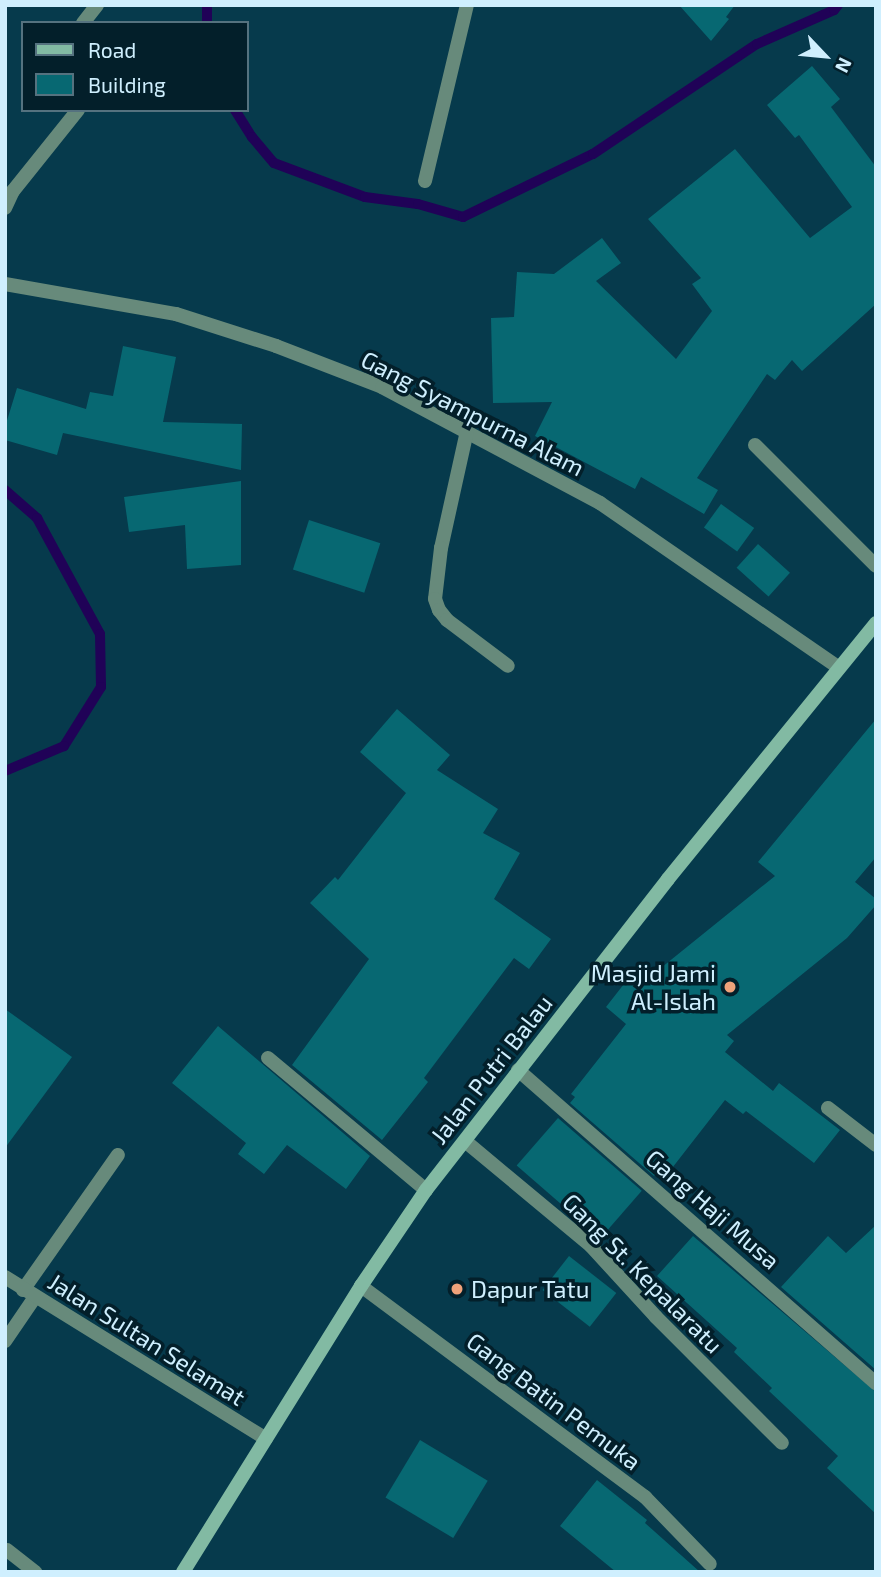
<!DOCTYPE html>
<style>
body{margin:0}
#map{position:relative;width:881px;height:1577px;overflow:hidden;background:#063a4c;font-family:"Exo 2",sans-serif}
div>[style]{position:absolute}
[style*='--x']{left:calc(var(--x)*1px);top:calc(var(--y)*1px);width:calc(var(--w)*1px);rotate:calc(var(--a)*1deg)}
.stream>*{height:10px;margin:-5px;padding:0 5px;transform-origin:5px;border-radius:5px;background:#200257}
.building>*{inset:0;background:#076872;transform-origin:0 0}
.minor>*{height:14px;margin:-7px;padding:0 7px;transform-origin:7px;border-radius:7px;background:#678a7b}
.tertiary>*{height:14px;margin:-7px;padding:0 7px;transform-origin:7px;border-radius:7px;background:#678a7b}
.secondary>*{height:14px;margin:-7px;padding:0 7px;transform-origin:7px;border-radius:7px;background:#82baa3}
.dots>*{width:19px;height:19px;translate:-50% -50%;box-sizing:border-box;border:4px solid #031f2a;border-radius:50%}
span{translate:-50% -50%;white-space:nowrap;text-align:center;line-height:1.15;-webkit-text-stroke:7px #031f2a;paint-order:stroke}
.street-label{font-size:24px;color:#cfeffe}
.poi-label{font-size:24px;color:#cfeffe}
.right{translate:-100% -50%;text-align:right}
.left{translate:0 -50%;text-align:left}
.frame{position:absolute;inset:0;border:7px solid #cfeffe;pointer-events:none}
.legend{position:absolute;left:21px;top:21px;width:228px;height:91px;box-sizing:border-box;background:#031f2a;border:2px solid #55727f;margin:0;padding:9px 12px;list-style:none;font-size:21px;color:#cfeffe}
.legend li{display:flex;align-items:center;gap:14px;height:35px}
.legend b{width:35px;border:2px solid #55727f}
.north{position:absolute;left:790px;top:21px;width:70px;height:70px;-webkit-text-stroke:5px #031f2a;paint-order:stroke;rotate:116deg;font-size:19px;font-weight:700;line-height:28px;text-align:center;color:#cfeffe}
.north::after{content:'';display:block;margin:auto;width:24px;height:32px;background:#cfeffe;clip-path:polygon(50% 0,100% 100%,50% 72%,0 100%)}
</style>
<div id="map">
<div class="stream">
<div style="--x:207;--y:5;--w:18;--a:90"></div>
<div style="--x:235;--y:110;--w:32;--a:58"></div>
<div style="--x:252;--y:137;--w:34;--a:50"></div>
<div style="--x:274;--y:163;--w:97;--a:20.5"></div>
<div style="--x:365;--y:197;--w:53;--a:7.5"></div>
<div style="--x:418;--y:204;--w:47;--a:16.1"></div>
<div style="--x:463;--y:217;--w:144;--a:-25.9"></div>
<div style="--x:593;--y:154;--w:197;--a:-33.9"></div>
<div style="--x:757;--y:44;--w:84;--a:-23.8"></div>
<div style="--x:834;--y:10;--w:6;--a:-51"></div>
<div style="--x:5;--y:490;--w:43;--a:41.2"></div>
<div style="--x:37;--y:518;--w:132;--a:61.5"></div>
<div style="--x:100;--y:634;--w:53;--a:88.9"></div>
<div style="--x:101;--y:687;--w:70;--a:122.1"></div>
<div style="--x:64;--y:746;--w:64;--a:157"></div>
</div>
<div class="building">
<div style="clip-path:polygon(679px 5px,735px 5px,726px 17px,729px 19px,711px 41px)"></div>
<div style="clip-path:polygon(812px 66px,840px 99px,831px 107px,876px 167px,876px 304px,802px 371px,792px 360px,775px 380px,767px 374px,697px 478px,718px 490px,704px 514px,641px 477px,635px 489px,535px 436px,552px 402px,493px 403px,491px 318px,514px 317px,517px 272px,554px 274px,602px 238px,621px 263px,596px 281px,676px 359px,712px 311px,692px 284px,701px 278px,648px 219px,735px 149px,810px 238px,852px 207px,799px 135px,795px 138px,767px 105px)"></div>
<div style="clip-path:polygon(123px 346px,176px 357px,163px 422px,242px 424px,241px 470px,63px 433px,57px 455px,5px 440px,5px 427px,17px 388px,86px 409px,90px 392px,113px 396px)"></div>
<div style="clip-path:polygon(241px 481px,241px 565px,187px 569px,185px 525px,129px 532px,124px 497px)"></div>
<div style="left:721px;top:504px;width:41px;height:29px;rotate:36deg"></div>
<div style="left:309px;top:520px;width:75px;height:52px;rotate:18deg"></div>
<div style="left:758px;top:544px;width:43px;height:32px;rotate:42deg"></div>
<div style="clip-path:polygon(397px 709px,450px 755px,437px 770px,498px 809px,483px 833px,520px 853px,494px 899px,551px 939px,529px 969px,514px 958px,424px 1078px,428px 1082px,382px 1140px,292px 1065px,369px 959px,310px 903px,335px 877px,338px 880px,406px 793px,360px 752px)"></div>
<div style="clip-path:polygon(876px 719px,876px 857px,855px 882px,876px 899px,876px 905px,847px 938px,727px 1035px,734px 1041px,725px 1052px,773px 1091px,779px 1083px,840px 1130px,814px 1163px,746px 1111px,743px 1114px,725px 1100px,669px 1172px,662px 1166px,654px 1176px,570px 1103px,575px 1097px,571px 1094px,626px 1024px,606px 1007px,638px 966px,651px 976px,775px 876px,758px 862px)"></div>
<div style="clip-path:polygon(5px 1009px,72px 1057px,5px 1148px)"></div>
<div style="clip-path:polygon(218px 1026px,370px 1156px,346px 1189px,287px 1145px,264px 1174px,238px 1154px,246px 1143px,172px 1083px)"></div>
<div style="left:558px;top:1118px;width:111px;height:63px;rotate:41deg"></div>
<div style="clip-path:polygon(876px 1225px,876px 1370px,781px 1287px,828px 1236px,846px 1253px)"></div>
<div style="clip-path:polygon(693px 1236px,876px 1392px,876px 1514px,827px 1468px,838px 1456px,769px 1391px,772px 1388px,734px 1352px,737px 1348px,657px 1276px)"></div>
<div style="left:569px;top:1256px;width:60px;height:43px;rotate:38deg"></div>
<div style="left:420px;top:1440px;width:79px;height:67px;rotate:31deg"></div>
<div style="clip-path:polygon(597px 1480px,647px 1520px,645px 1523px,700px 1572px,616px 1572px,560px 1526px)"></div>
</div>
<div class="minor">
<div style="--x:83;--y:23;--w:23;--a:-52"></div>
<div style="--x:425;--y:181;--w:181;--a:-76.6"></div>
<div style="--x:5;--y:208;--w:19;--a:-65"></div>
<div style="--x:13;--y:191;--w:104;--a:-51.3"></div>
<div style="--x:5;--y:284;--w:174;--a:10"></div>
<div style="--x:176;--y:314;--w:105;--a:17.7"></div>
<div style="--x:276;--y:346;--w:114;--a:21.1"></div>
<div style="--x:382;--y:387;--w:247;--a:28"></div>
<div style="--x:600;--y:503;--w:289;--a:34.6"></div>
<div style="--x:467;--y:431;--w:120;--a:102.5"></div>
<div style="--x:441;--y:548;--w:51;--a:96.7"></div>
<div style="--x:435;--y:599;--w:12;--a:70"></div>
<div style="--x:439;--y:610;--w:13;--a:51"></div>
<div style="--x:447;--y:620;--w:76;--a:37"></div>
<div style="--x:755;--y:445;--w:171;--a:45"></div>
<div style="--x:268;--y:1058;--w:206;--a:39.9"></div>
<div style="--x:518;--y:1070;--w:476;--a:41.2"></div>
<div style="--x:828;--y:1108;--w:61;--a:37.6"></div>
<div style="--x:465;--y:1141;--w:164;--a:39.8"></div>
<div style="--x:591;--y:1246;--w:96;--a:47.5"></div>
<div style="--x:656;--y:1317;--w:178;--a:45"></div>
<div style="--x:361;--y:1286;--w:354;--a:36.6"></div>
<div style="--x:645;--y:1497;--w:93;--a:45.9"></div>
<div style="--x:23;--y:1290;--w:165;--a:-54.9"></div>
<div style="--x:5;--y:1341;--w:53;--a:-55.7"></div>
<div style="--x:7;--y:1550;--w:36;--a:38"></div>
</div>
<div class="tertiary">
<div style="--x:5;--y:1277;--w:307;--a:31.8"></div>
</div>
<div class="secondary">
<div style="--x:183;--y:1572;--w:337;--a:-58.1"></div>
<div style="--x:361;--y:1286;--w:116;--a:-55.9"></div>
<div style="--x:426;--y:1190;--w:394;--a:-52.1"></div>
<div style="--x:668;--y:879;--w:330;--a:-50.9"></div>
</div>
<div class="dots">
<div style="left:730px;top:987px;background:#f0a27a"></div>
<div style="left:457px;top:1289px;background:#f0a27a"></div>
</div>
<div class="street-label">
<span style="left:473px;top:413px;rotate:27deg">Gang Syampurna Alam</span>
<span style="left:491px;top:1069px;rotate:-52deg">Jalan Putri Balau</span>
<span style="left:713px;top:1209px;rotate:41deg">Gang Haji Musa</span>
<span style="left:643px;top:1273px;rotate:45deg">Gang St. Kepalaratu</span>
<span style="left:147px;top:1339px;rotate:32deg">Jalan Sultan Selamat</span>
<span style="left:554px;top:1401px;rotate:37deg">Gang Batin Pemuka</span>
</div>
<div class="poi-label">
<span class="right" style="left:716px;top:987px">Masjid Jami<br>Al-Islah</span>
<span class="left" style="left:471px;top:1289px">Dapur Tatu</span>
</div>
<div class="frame"></div>
<ul class="legend">
<li><b style="height:9px;background:#82baa3"></b>Road</li>
<li><b style="height:19px;background:#076872"></b>Building</li>
</ul>
<div class="north">N</div>
</div>
